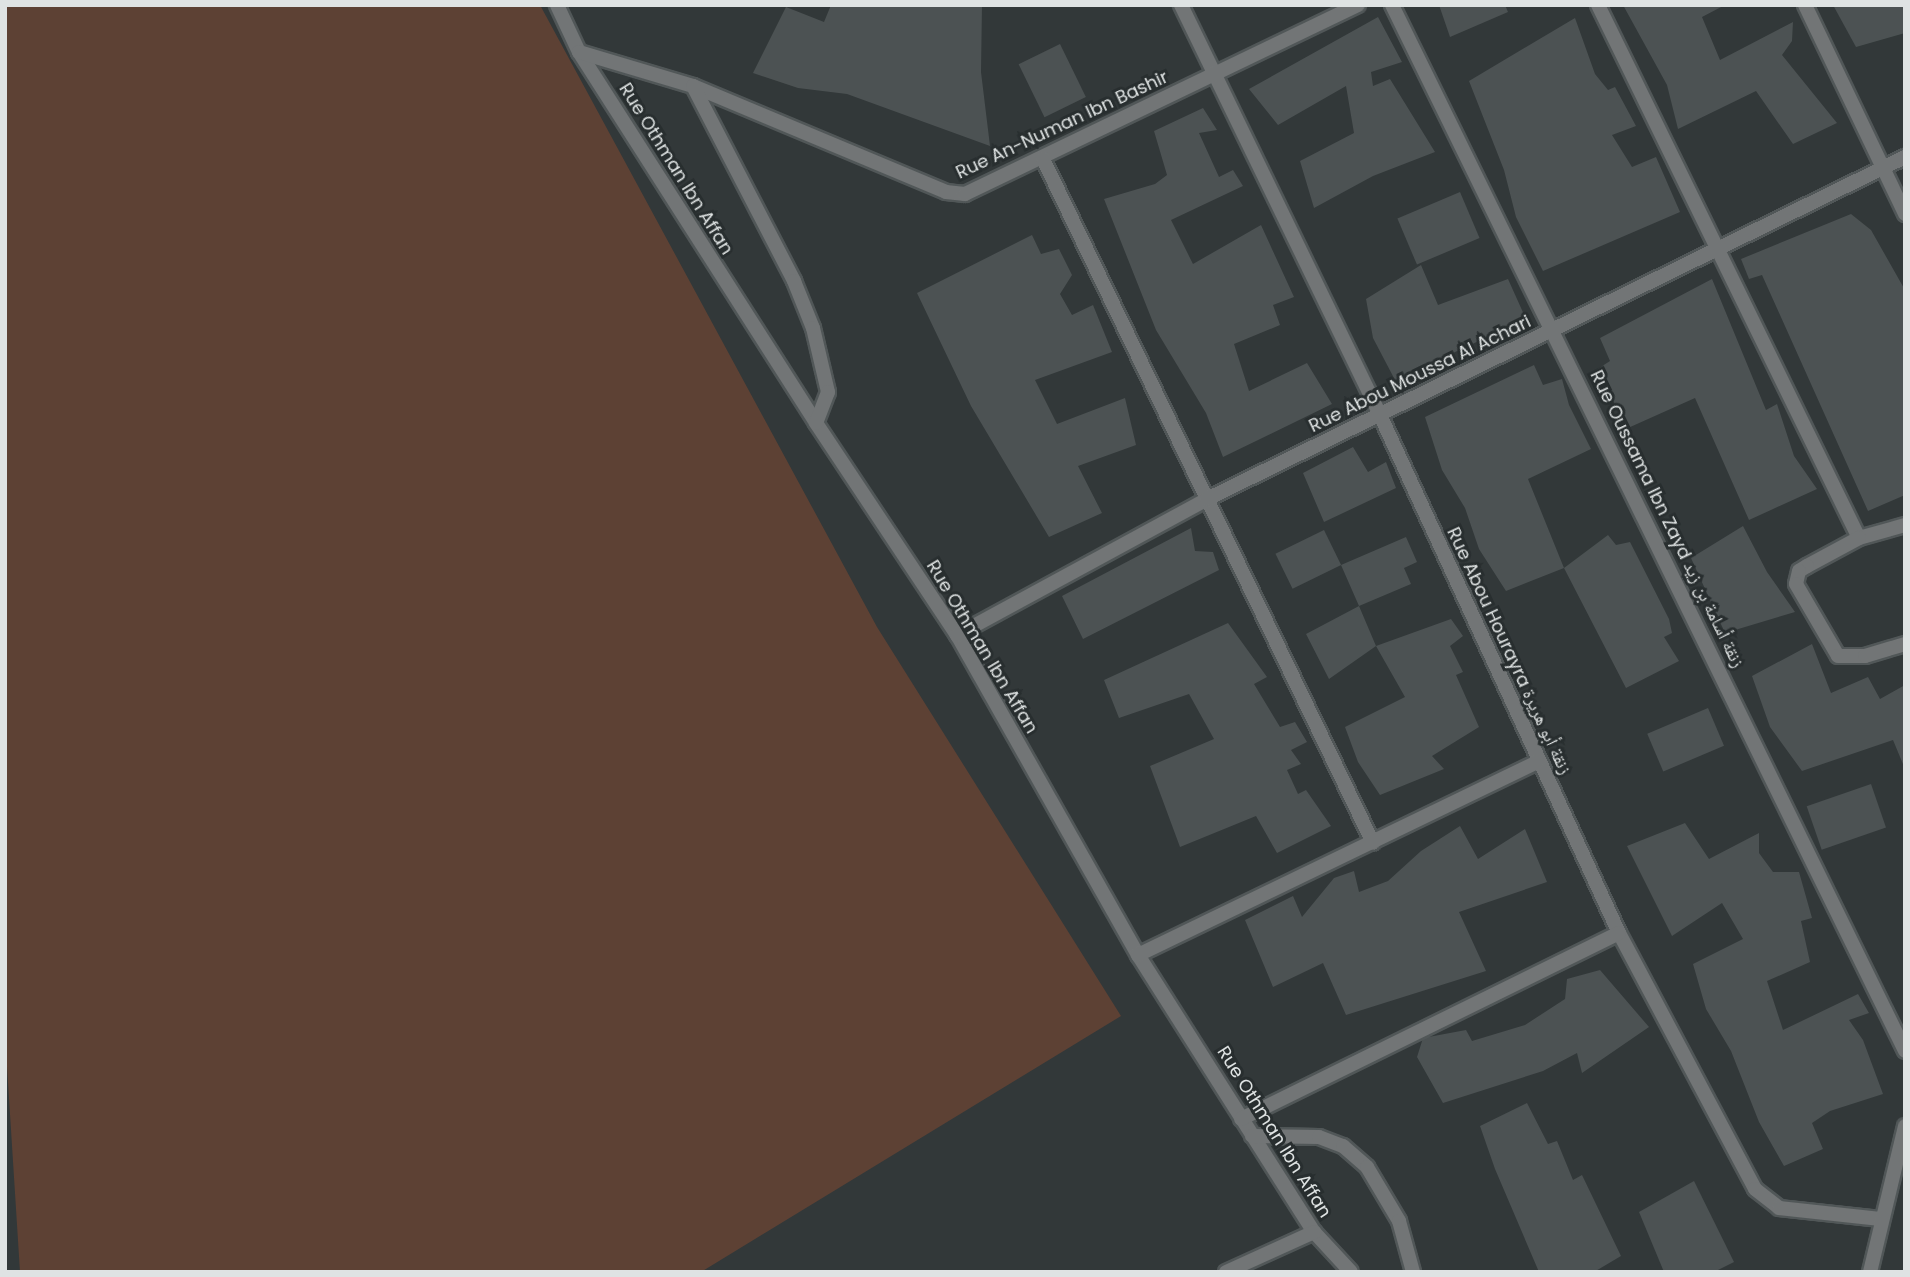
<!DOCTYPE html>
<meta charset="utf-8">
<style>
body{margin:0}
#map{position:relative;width:1910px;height:1277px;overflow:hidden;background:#323839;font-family:Poppins,"Noto Naskh Arabic",sans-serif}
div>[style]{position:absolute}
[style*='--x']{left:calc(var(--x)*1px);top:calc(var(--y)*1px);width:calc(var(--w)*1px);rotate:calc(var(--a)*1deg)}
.green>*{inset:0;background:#5d4134}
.building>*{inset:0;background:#4c5253;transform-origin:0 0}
.roads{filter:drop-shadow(2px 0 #515758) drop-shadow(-2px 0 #515758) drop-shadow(0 2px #515758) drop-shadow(0 -2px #515758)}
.street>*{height:14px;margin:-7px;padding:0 7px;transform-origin:7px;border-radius:7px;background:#727576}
span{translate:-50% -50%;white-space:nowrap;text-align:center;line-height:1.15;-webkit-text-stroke:6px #282e2f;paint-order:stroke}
.street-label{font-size:18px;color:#dfe3e3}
.frame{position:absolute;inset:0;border:7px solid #dfe3e3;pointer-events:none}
</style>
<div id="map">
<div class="green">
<div style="clip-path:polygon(5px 5px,540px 5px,877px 627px,1121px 1016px,701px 1272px,20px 1272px,5px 1035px)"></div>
</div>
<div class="building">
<div style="clip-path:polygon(831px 5px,982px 5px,981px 72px,990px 146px,847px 94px,798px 88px,753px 73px,786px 7px,824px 22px)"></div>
<div style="clip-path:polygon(1439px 5px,1505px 5px,1508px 12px,1450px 37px)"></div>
<div style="clip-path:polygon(1623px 5px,1725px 5px,1702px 17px,1720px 60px,1793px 22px,1792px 41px,1782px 55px,1837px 123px,1793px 144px,1756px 91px,1678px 129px,1667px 85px)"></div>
<div style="clip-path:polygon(1833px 5px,1905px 5px,1905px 33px,1856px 47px)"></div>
<div style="clip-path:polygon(1378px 17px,1402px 62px,1371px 72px,1373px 86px,1390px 79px,1435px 152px,1373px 176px,1314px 208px,1300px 161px,1354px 133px,1346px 86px,1278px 125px,1249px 89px)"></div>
<div style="clip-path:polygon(1575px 18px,1595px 74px,1608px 90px,1615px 87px,1636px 126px,1612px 135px,1632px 167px,1656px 157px,1680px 212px,1543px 271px,1516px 217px,1504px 170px,1469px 81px)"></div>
<div style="left:1060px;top:44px;width:59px;height:46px;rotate:64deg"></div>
<div style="clip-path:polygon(1203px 108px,1217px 130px,1199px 133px,1219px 177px,1233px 170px,1243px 186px,1171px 220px,1193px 264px,1261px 225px,1294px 297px,1273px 305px,1280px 325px,1234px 344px,1249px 391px,1307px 363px,1332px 404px,1223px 457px,1206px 413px,1156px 330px,1104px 199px,1155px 184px,1167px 175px,1154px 131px)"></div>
<div style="left:1460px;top:192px;width:50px;height:68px;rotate:67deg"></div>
<div style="clip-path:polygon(1851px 214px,1871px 230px,1905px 290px,1905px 495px,1868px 511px,1762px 275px,1749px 279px,1741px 259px)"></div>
<div style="clip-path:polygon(1032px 235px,1041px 254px,1059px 249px,1072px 275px,1060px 294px,1072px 315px,1093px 305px,1112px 352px,1035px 380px,1057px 424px,1125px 398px,1136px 445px,1078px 466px,1102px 513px,1049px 537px,971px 406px,917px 293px)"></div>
<div style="clip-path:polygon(1421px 265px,1438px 305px,1508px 279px,1526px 319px,1395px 380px,1373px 338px,1366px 299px)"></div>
<div style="clip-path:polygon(1712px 279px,1766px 410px,1777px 404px,1794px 456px,1817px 489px,1749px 520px,1695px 398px,1628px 428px,1596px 370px,1610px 361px,1600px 338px)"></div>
<div style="clip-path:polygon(1534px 365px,1543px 385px,1562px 379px,1569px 405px,1591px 449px,1528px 479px,1564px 568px,1506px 591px,1479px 549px,1465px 508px,1442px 470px,1425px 417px)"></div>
<div style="clip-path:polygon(1353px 447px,1368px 472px,1386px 462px,1396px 488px,1324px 522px,1303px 473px)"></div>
<div style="clip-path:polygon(1743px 526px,1767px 572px,1795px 612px,1725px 633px,1691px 558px)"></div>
<div style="clip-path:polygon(1191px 528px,1195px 551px,1213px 552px,1219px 570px,1083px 639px,1062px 596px)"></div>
<div style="left:1324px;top:530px;width:39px;height:54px;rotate:64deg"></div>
<div style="clip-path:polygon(1608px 535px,1616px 545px,1630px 542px,1669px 619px,1672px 633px,1664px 637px,1679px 661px,1626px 688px,1564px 568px)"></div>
<div style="clip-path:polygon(1406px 537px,1417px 562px,1404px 568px,1411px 584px,1359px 606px,1376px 646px,1329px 679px,1306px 634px,1359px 606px,1341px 565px)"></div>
<div style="clip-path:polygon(1451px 619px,1463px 636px,1450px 646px,1463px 672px,1456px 675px,1479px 727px,1432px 756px,1444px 769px,1380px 795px,1358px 762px,1345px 727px,1405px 697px,1376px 646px)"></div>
<div style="clip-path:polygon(1228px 623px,1267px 677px,1254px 684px,1280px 727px,1295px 722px,1307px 742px,1291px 750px,1301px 764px,1287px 770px,1298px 794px,1306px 790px,1331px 826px,1277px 853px,1256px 816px,1180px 847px,1150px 766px,1214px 739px,1189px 694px,1119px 718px,1104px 680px)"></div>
<div style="clip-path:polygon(1812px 644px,1831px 693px,1868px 677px,1880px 699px,1905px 685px,1905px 769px,1893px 740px,1802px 771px,1770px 727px,1752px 676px)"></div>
<div style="left:1708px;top:708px;width:41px;height:66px;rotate:67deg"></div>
<div style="left:1871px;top:784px;width:46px;height:68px;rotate:71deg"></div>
<div style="clip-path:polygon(1685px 823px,1709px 859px,1759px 833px,1759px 853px,1773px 872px,1799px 872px,1812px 918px,1801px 921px,1810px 962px,1767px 981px,1783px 1030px,1858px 994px,1869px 1013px,1849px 1020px,1863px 1040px,1883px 1094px,1830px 1111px,1812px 1123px,1823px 1149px,1784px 1166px,1759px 1122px,1731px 1051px,1706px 1009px,1693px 964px,1743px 939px,1722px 903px,1672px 936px,1627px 846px)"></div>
<div style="clip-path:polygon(1460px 826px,1478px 859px,1525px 829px,1547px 882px,1459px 912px,1486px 971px,1346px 1015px,1323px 963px,1273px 987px,1245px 920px,1293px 896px,1302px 917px,1334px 878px,1354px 871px,1359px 892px,1388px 881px,1421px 851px)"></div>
<div style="clip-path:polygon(1600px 970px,1649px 1027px,1582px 1073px,1577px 1053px,1543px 1071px,1443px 1103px,1417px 1057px,1423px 1038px,1466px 1030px,1472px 1041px,1525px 1025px,1565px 999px,1567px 979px)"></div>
<div style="clip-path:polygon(1527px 1103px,1548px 1144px,1557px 1141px,1573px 1180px,1582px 1175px,1621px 1256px,1594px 1272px,1539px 1272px,1495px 1169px,1480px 1126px)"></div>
<div style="clip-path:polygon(1694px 1181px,1734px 1262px,1714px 1272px,1664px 1272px,1639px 1212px)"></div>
</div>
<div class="roads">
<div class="street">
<div style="--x:557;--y:5;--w:52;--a:64.9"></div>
<div style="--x:579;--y:52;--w:440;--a:57.4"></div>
<div style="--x:816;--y:423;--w:255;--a:56.4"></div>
<div style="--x:957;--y:635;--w:368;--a:60.5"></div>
<div style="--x:1138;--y:955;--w:328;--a:57.6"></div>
<div style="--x:1314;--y:1232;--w:54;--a:47.2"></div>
<div style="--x:1181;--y:5;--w:456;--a:64.1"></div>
<div style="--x:1380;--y:415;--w:570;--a:65.23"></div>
<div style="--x:1619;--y:933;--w:290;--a:62"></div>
<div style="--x:1755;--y:1189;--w:31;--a:38"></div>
<div style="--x:1779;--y:1208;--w:102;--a:6.2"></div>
<div style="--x:1392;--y:5;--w:1165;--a:63.87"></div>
<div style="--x:1598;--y:5;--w:593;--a:63.91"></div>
<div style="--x:1805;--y:5;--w:232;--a:64.4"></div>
<div style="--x:579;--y:52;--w:119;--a:16.6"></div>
<div style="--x:693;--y:86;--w:274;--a:22.7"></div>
<div style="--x:946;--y:192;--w:19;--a:6"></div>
<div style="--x:965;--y:194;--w:436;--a:-25.7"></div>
<div style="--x:693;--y:86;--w:220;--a:62.6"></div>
<div style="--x:794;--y:281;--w:51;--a:68"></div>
<div style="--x:813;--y:328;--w:66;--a:76.8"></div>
<div style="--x:828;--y:392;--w:33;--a:111"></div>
<div style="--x:1043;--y:159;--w:759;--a:64.24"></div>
<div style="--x:1905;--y:525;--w:48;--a:164.2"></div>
<div style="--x:1859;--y:538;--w:59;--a:151.7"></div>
<div style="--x:1807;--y:566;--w:9;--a:148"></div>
<div style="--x:1799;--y:571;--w:13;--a:103"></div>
<div style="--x:1796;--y:584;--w:83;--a:59.7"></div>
<div style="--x:1838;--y:656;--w:27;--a:0"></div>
<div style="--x:1865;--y:656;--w:42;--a:-16.7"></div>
<div style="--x:957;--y:635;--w:285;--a:-28.5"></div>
<div style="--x:1207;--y:499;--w:777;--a:-26.1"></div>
<div style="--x:1138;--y:955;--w:444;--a:-25.8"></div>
<div style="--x:1241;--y:1119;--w:421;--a:-26.2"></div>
<div style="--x:1252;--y:1136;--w:67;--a:0.9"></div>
<div style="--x:1319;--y:1137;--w:26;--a:21"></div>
<div style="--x:1343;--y:1146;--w:32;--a:41"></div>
<div style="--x:1367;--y:1167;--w:63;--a:59.3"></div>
<div style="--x:1399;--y:1221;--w:53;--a:74.6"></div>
<div style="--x:1226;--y:1272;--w:97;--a:-24.4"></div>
<div style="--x:1870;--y:1272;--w:150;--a:-76.5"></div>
</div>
</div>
<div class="street-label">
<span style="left:1062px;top:125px;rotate:-25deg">Rue An-Numan Ibn Bashir</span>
<span style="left:676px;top:169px;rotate:58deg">Rue Othman Ibn Affan</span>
<span style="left:1420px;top:374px;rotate:-26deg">Rue Abou Moussa Al Achari</span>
<span style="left:1667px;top:519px;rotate:64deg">Rue Oussama Ibn Zayd زنقة أسامة بن زيد</span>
<span style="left:982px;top:647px;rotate:59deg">Rue Othman Ibn Affan</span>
<span style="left:1509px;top:651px;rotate:65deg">Rue Abou Hourayra زنقة أبو هريرة</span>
<span style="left:1274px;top:1132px;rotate:58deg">Rue Othman Ibn Affan</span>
</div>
<div class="frame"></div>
</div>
